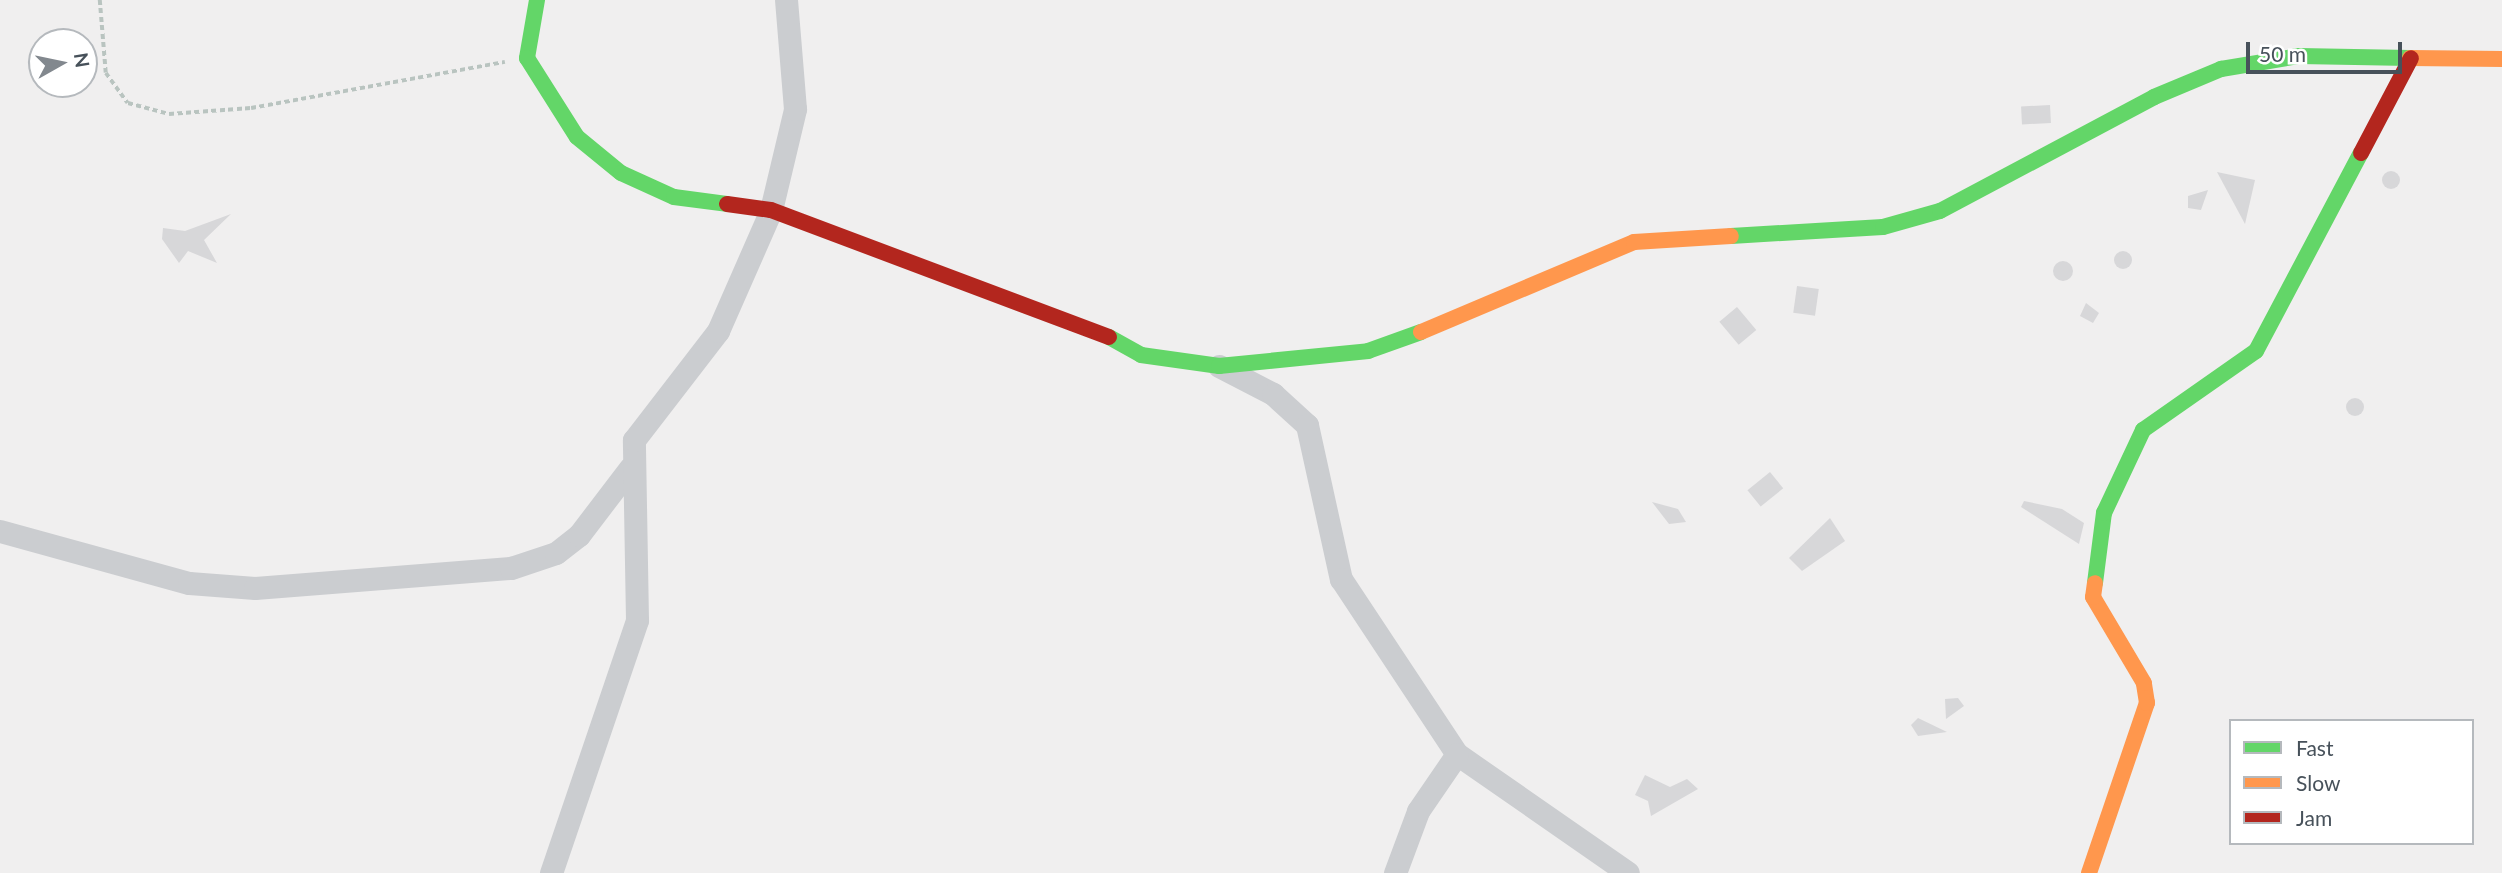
<!DOCTYPE html>
<style>
body{margin:0}
#map{position:relative;width:2502px;height:873px;overflow:hidden;background:#f0efef;font-family:Lato,sans-serif}
div>[style]{position:absolute}
[style*='--x']{left:calc(var(--x)*1px);top:calc(var(--y)*1px);width:calc(var(--w)*1px);rotate:calc(var(--a)*1deg)}
.building>*{inset:0;background:#d7d7d9;transform-origin:0 0}
.round{border-radius:50%}
.path>*{height:3.5px;margin-top:-1.75px;transform-origin:0;background:repeating-linear-gradient(90deg,#b9c4c0 0 5px,transparent 0 8.5px)}
.street>*{height:23px;margin:-11.5px;padding:0 11.5px;transform-origin:11.5px;border-radius:11.5px;background:#cbcdd0}
.fast>*{height:16px;margin:-8px;padding:0 8px;transform-origin:8px;border-radius:8px;background:#63d668}
.slow>*{height:16px;margin:-8px;padding:0 8px;transform-origin:8px;border-radius:8px;background:#ff974d}
.jam>*{height:16px;margin:-8px;padding:0 8px;transform-origin:8px;border-radius:8px;background:#b3261e}
span{translate:-50% -50%;white-space:nowrap;text-align:center;line-height:1.15;-webkit-text-stroke:5px #fff;paint-order:stroke}
.legend{position:absolute;left:2229px;top:719px;width:245px;height:126px;box-sizing:border-box;background:#fff;border:2px solid #b5b9bd;margin:0;padding:9px 12px;list-style:none;font-size:21px;color:#47515a}
.legend li{display:flex;align-items:center;gap:14px;height:35px}
.legend b{width:35px;border:2px solid #b5b9bd}
.north{position:absolute;left:28px;top:28px;width:70px;height:70px;box-sizing:border-box;background:#fff;border:2px solid #b5b9bd;border-radius:50%;rotate:81deg;font-size:19px;font-weight:700;line-height:28px;text-align:center;color:#47515a}
.north::after{content:'';display:block;margin:auto;width:24px;height:32px;background:#82888e;clip-path:polygon(50% 0,100% 100%,50% 72%,0 100%)}
.scale{position:absolute;left:2246px;top:42px;width:156px;height:32px;box-sizing:border-box;border:4px solid #47515a;border-top:0;padding-left:9px;font-size:21px;line-height:24px;white-space:nowrap;color:#47515a;-webkit-text-stroke:5px #fff;paint-order:stroke}
</style>
<div id="map">
<div class="building">
<div style="left:2050px;top:105px;width:18px;height:29px;rotate:87deg"></div>
<div class="round" style="left:2382px;top:171px;width:18px;height:18px"></div>
<div style="clip-path:polygon(2217px 172px,2255px 180px,2245px 224px)"></div>
<div style="clip-path:polygon(2208px 190px,2201px 210px,2188px 208px,2188px 196px)"></div>
<div style="clip-path:polygon(231px 214px,204px 240px,217px 263px,188px 251px,179px 263px,162px 239px,163px 228px,185px 231px)"></div>
<div class="round" style="left:2114px;top:251px;width:18px;height:18px"></div>
<div class="round" style="left:2053px;top:261px;width:20px;height:20px"></div>
<div style="left:1797px;top:286px;width:22px;height:27px;rotate:8deg"></div>
<div style="clip-path:polygon(2086px 303px,2099px 313px,2093px 323px,2080px 316px)"></div>
<div style="left:1737px;top:307px;width:30px;height:23px;rotate:50deg"></div>
<div class="round" style="left:2346px;top:398px;width:18px;height:18px"></div>
<div style="left:1770px;top:472px;width:21px;height:29px;rotate:51deg"></div>
<div style="clip-path:polygon(2024px 501px,2062px 509px,2084px 523px,2079px 544px,2021px 507px)"></div>
<div style="clip-path:polygon(1652px 502px,1678px 509px,1686px 522px,1669px 524px)"></div>
<div style="clip-path:polygon(1830px 518px,1845px 541px,1802px 571px,1789px 558px)"></div>
<div style="clip-path:polygon(1958px 698px,1964px 706px,1946px 719px,1945px 699px)"></div>
<div style="clip-path:polygon(1918px 718px,1947px 732px,1918px 736px,1911px 725px)"></div>
<div style="clip-path:polygon(1645px 775px,1670px 787px,1687px 779px,1698px 789px,1651px 816px,1648px 801px,1635px 795px)"></div>
</div>
<div class="path">
<div style="--x:100;--y:0;--w:73;--a:85.3"></div>
<div style="--x:106;--y:73;--w:37;--a:54"></div>
<div style="--x:128;--y:103;--w:42;--a:15"></div>
<div style="--x:169;--y:114;--w:82;--a:-4.2"></div>
<div style="--x:251;--y:108;--w:258;--a:-10.3"></div>
</div>
<div class="street">
<div style="--x:1219;--y:366;--w:61;--a:27.4"></div>
<div style="--x:1273;--y:394;--w:46;--a:42.4"></div>
<div style="--x:1307;--y:425;--w:158;--a:77.6"></div>
<div style="--x:1341;--y:579;--w:210;--a:56.5"></div>
<div style="--x:1457;--y:754;--w:208;--a:34.8"></div>
<div style="--x:0;--y:531;--w:196;--a:15.4"></div>
<div style="--x:189;--y:583;--w:66;--a:4.3"></div>
<div style="--x:255;--y:588;--w:257;--a:-4.5"></div>
<div style="--x:511;--y:568;--w:47;--a:-18.4"></div>
<div style="--x:556;--y:553;--w:29;--a:-38"></div>
<div style="--x:579;--y:535;--w:84;--a:-52.7"></div>
<div style="--x:551;--y:873;--w:267;--a:-71.2"></div>
<div style="--x:637;--y:620;--w:180;--a:-91"></div>
<div style="--x:634;--y:440;--w:138;--a:-52.4"></div>
<div style="--x:718;--y:331;--w:132;--a:-66.3"></div>
<div style="--x:771;--y:210;--w:104;--a:-76.6"></div>
<div style="--x:795;--y:109;--w:109;--a:-94.7"></div>
<div style="--x:1395;--y:873;--w:66;--a:-69.6"></div>
<div style="--x:1418;--y:811;--w:69;--a:-55.6"></div>
</div>
<div class="fast">
<div style="--x:537;--y:0;--w:59;--a:99.8"></div>
<div style="--x:527;--y:58;--w:93;--a:57.7"></div>
<div style="--x:577;--y:137;--w:57;--a:39.3"></div>
<div style="--x:621;--y:173;--w:58;--a:24.4"></div>
<div style="--x:674;--y:197;--w:53;--a:7.5"></div>
<div style="--x:1731;--y:236;--w:152;--a:-3.4"></div>
<div style="--x:1883;--y:227;--w:59;--a:-15.7"></div>
<div style="--x:1940;--y:211;--w:242;--a:-28"></div>
<div style="--x:2154;--y:97;--w:73;--a:-22.7"></div>
<div style="--x:2221;--y:69;--w:79;--a:-9.5"></div>
<div style="--x:2299;--y:56;--w:111;--a:1"></div>
<div style="--x:1109;--y:337;--w:37;--a:29"></div>
<div style="--x:1141;--y:355;--w:79;--a:8"></div>
<div style="--x:1219;--y:366;--w:150;--a:-5.7"></div>
<div style="--x:1368;--y:351;--w:56;--a:-19.7"></div>
<div style="--x:2095;--y:583;--w:71;--a:-82.7"></div>
<div style="--x:2104;--y:513;--w:92;--a:-64.8"></div>
<div style="--x:2143;--y:430;--w:138;--a:-35"></div>
<div style="--x:2256;--y:351;--w:224;--a:-62.1"></div>
</div>
<div class="slow">
<div style="--x:2410;--y:58;--w:92;--a:0.6"></div>
<div style="--x:1421;--y:332;--w:231;--a:-22.9"></div>
<div style="--x:1634;--y:242;--w:97;--a:-3.5"></div>
<div style="--x:2089;--y:873;--w:180;--a:-71.2"></div>
<div style="--x:2147;--y:703;--w:20;--a:-99"></div>
<div style="--x:2144;--y:683;--w:100;--a:-120.7"></div>
<div style="--x:2093;--y:597;--w:14;--a:-82"></div>
</div>
<div class="jam">
<div style="--x:2361;--y:153;--w:107;--a:-62.2"></div>
<div style="--x:727;--y:204;--w:44;--a:7.8"></div>
<div style="--x:771;--y:210;--w:361;--a:20.6"></div>
</div>
<ul class="legend">
<li><b style="height:9px;background:#63d668"></b>Fast</li>
<li><b style="height:9px;background:#ff974d"></b>Slow</li>
<li><b style="height:9px;background:#b3261e"></b>Jam</li>
</ul>
<div class="north">N</div>
<div class="scale">50 m</div>
</div>
